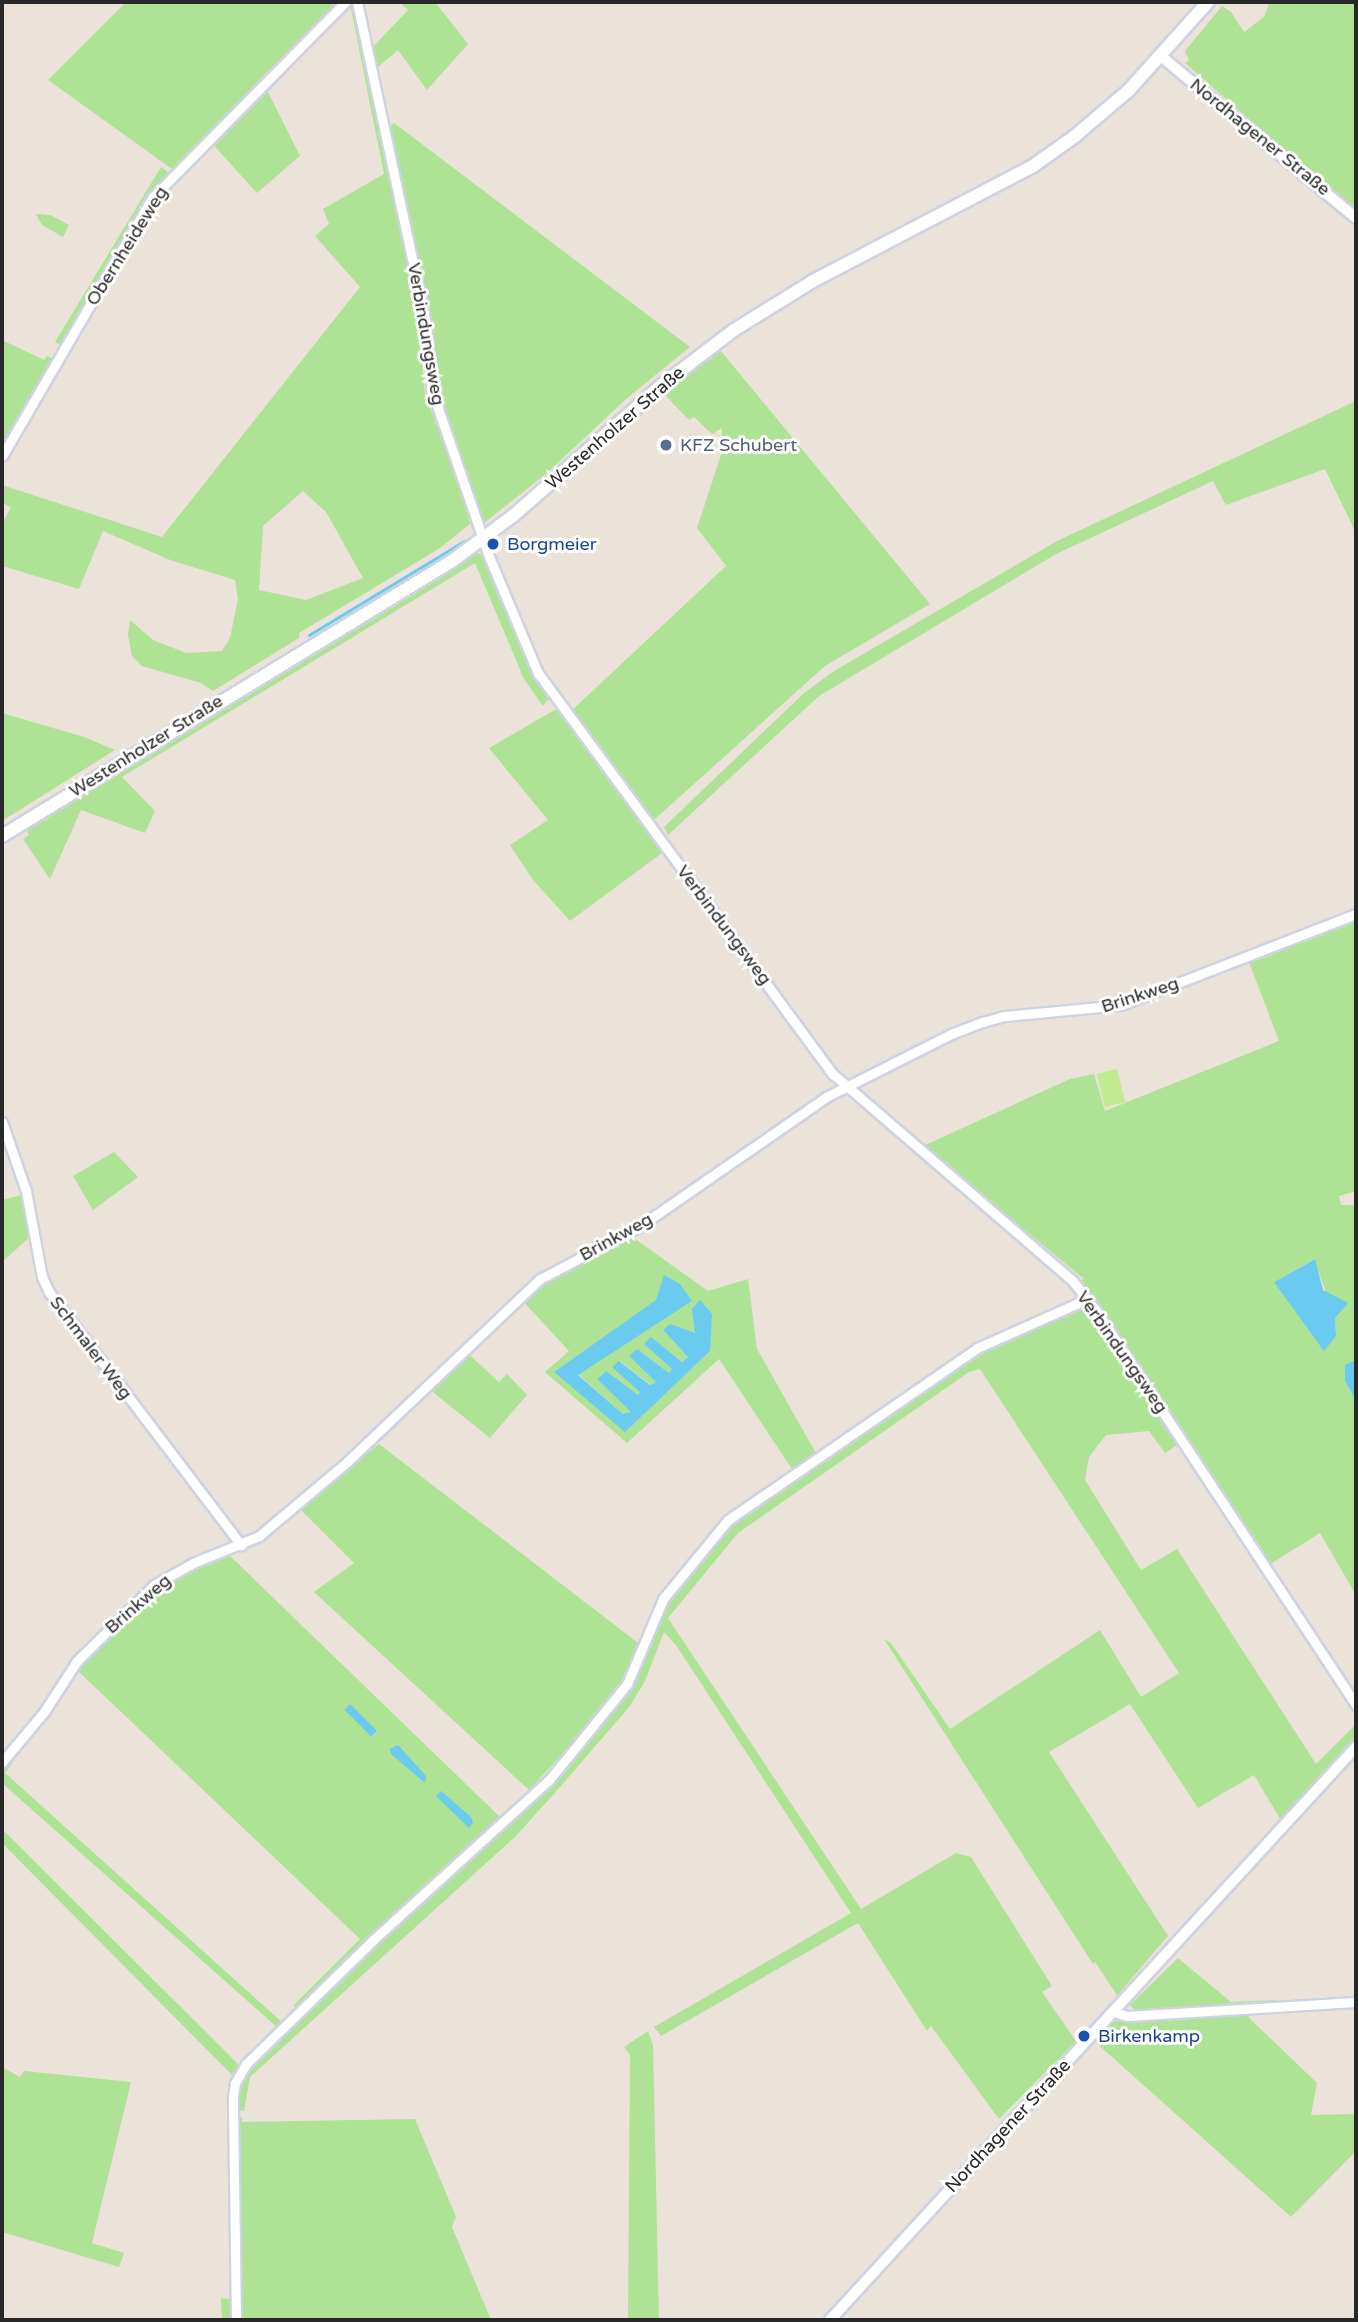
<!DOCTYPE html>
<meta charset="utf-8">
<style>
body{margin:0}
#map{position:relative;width:1358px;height:2322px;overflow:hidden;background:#ebe3d9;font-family:"Varela Round",sans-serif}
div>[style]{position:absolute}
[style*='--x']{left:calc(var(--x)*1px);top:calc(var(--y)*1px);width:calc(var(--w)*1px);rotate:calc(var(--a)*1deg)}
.green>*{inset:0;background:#aee294}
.pitch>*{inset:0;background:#c2ea90;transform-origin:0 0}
.water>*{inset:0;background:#6acaef;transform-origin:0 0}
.stream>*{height:2.5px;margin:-1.25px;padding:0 1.25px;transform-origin:1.25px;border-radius:1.25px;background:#6acaef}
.roads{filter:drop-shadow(2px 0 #ced2e1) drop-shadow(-2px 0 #ced2e1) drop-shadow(0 2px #ced2e1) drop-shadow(0 -2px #ced2e1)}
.minor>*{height:9px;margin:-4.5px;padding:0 4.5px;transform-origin:4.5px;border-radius:4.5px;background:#fff}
.tertiary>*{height:10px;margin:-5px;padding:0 5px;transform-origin:5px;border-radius:5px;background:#fff}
.secondary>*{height:12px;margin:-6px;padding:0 6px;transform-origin:6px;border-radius:6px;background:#fff}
.dots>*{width:19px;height:19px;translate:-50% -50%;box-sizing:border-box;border:4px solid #fff;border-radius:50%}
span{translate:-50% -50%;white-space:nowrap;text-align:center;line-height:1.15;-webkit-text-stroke:6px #fff;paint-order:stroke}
.street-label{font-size:18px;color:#282828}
.service-label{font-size:18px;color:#4e5e75}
.left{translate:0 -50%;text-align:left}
.transit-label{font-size:18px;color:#164399}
.frame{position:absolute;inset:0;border:4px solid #282828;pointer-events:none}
</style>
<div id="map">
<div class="green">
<div style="clip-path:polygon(126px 2px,336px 2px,172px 169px,48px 80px)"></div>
<div style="clip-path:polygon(399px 2px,435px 2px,468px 44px,427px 90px,398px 50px,372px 72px,369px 51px,408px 10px)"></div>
<div style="clip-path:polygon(1269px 2px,1356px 2px,1356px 213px,1185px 63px,1189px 60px,1185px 51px,1222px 6px,1231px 12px,1244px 32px,1265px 16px)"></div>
<div style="clip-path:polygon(evenodd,354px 3px,399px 209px,419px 327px,425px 395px,463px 492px,470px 524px,440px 548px,299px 633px,299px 638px,213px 691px,201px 683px,142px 666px,132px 656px,128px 635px,130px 620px,153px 640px,186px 653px,222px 651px,230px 638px,238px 599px,235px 580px,170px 560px,103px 531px,79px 589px,2px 566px,2px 524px,11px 507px,2px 503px,2px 485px,162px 537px,360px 287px,315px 236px,329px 224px,323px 209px,384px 174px,350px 4px,354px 3px,303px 491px,326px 512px,363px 578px,306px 600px,259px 590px,263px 526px,303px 491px)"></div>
<div style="clip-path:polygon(266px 88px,300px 156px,257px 193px,209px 140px)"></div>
<div style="clip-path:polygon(394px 123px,690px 347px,626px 399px,547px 473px,483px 524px,434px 391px,411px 228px,389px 128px)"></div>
<div style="clip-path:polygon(161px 167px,168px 172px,150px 196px,62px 346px,55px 342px)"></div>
<div style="clip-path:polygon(36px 214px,50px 215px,69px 225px,63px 237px,42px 225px)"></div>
<div style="clip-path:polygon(2px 340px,44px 360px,47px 356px,54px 359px,2px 447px)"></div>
<div style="clip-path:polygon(720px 350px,930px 604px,825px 666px,654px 820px,649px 819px,569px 713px,726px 566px,697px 528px,721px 455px,722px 428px,712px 434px,694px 417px,689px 420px,664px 394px)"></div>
<div style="clip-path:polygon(1356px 401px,1356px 533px,1325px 469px,1226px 505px,1213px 481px,1056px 554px,819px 696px,668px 835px,664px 827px,804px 693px,834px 671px,1057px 541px)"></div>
<div style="clip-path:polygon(477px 553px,485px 556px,550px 696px,543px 706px,524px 679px,475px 563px,122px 777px,155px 811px,145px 833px,81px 810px,50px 879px,23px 839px,29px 835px,25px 828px)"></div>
<div style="clip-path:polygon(558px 708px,662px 853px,570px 921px,533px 880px,510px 845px,548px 820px,489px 748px)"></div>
<div style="clip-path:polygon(2px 713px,84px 737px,115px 750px,2px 821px)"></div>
<div style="clip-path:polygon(evenodd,1356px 918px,1356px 1191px,1339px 1196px,1341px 1205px,1356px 1205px,1356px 1360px,1345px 1366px,1345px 1381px,1356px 1401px,1356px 1595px,1320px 1533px,1267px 1566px,1256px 1542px,1252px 1544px,1097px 1303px,1079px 1281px,1084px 1279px,923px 1146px,1070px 1079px,1094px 1074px,1105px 1111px,1279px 1041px,1249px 962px,1356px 918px,1314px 1259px,1335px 1318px,1336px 1336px,1274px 1282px,1314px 1259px)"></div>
<div style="clip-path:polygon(114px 1152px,138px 1177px,93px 1210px,73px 1176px)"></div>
<div style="clip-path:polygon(22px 1195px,32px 1235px,2px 1262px,2px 1200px)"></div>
<div style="clip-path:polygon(evenodd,631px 1236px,708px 1291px,748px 1279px,757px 1349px,817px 1455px,794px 1472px,719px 1359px,627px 1443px,545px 1372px,569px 1351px,521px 1299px,557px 1273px,631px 1236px,680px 1284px,692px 1301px,578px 1374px,623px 1414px,632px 1412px,597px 1379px,606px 1371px,637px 1395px,641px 1392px,613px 1367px,620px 1361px,651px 1385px,657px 1382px,629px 1356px,637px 1349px,669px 1373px,672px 1369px,644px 1344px,652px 1338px,682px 1362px,688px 1357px,663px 1330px,695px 1333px,710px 1351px,625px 1431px,554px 1372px,680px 1284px)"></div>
<div style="clip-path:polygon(1085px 1304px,1098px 1318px,1177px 1445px,1165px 1453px,1149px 1431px,1106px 1435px,1089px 1457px,1085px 1480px,1141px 1570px,1177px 1549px,1316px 1764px,1356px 1724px,1356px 1743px,1282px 1822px,1254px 1775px,1198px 1808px,1130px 1704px,1049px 1752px,1168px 1936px,1120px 1992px,1122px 1996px,1119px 1998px,1095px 1962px,1093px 1964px,884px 1639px,891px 1643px,950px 1729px,1100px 1630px,1141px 1697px,1179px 1673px,980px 1369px,969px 1372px,738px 1533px,668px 1618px,861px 1909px,956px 1853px,971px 1857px,1052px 1986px,1042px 1992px,1076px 2041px,999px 2119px,931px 2026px,927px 2031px,858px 1923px,661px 2036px,654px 2027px,851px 1913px,676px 1645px,664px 1632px,645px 1681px,630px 1706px,560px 1787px,516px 1836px,250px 2077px,244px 2111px,235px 2110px,237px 2083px,248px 2066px,384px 1934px,550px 1782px,637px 1674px,666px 1600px,729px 1523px,976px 1352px)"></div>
<div style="clip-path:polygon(466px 1352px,499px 1382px,507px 1374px,527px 1395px,490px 1438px,429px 1389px)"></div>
<div style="clip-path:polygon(379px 1444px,642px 1646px,631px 1672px,616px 1693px,613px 1691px,568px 1748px,529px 1790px,314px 1592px,354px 1563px,299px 1508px)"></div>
<div style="clip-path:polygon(229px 1555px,501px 1818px,386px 1922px,299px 2011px,294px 2005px,360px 1939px,77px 1670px,87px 1656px,157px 1588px,176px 1575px)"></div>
<div style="clip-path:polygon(34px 1732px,5px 1773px,283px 2023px,278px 2028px,2px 1783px,2px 1770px,29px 1733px)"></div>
<div style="clip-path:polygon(2px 1829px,241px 2067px,235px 2078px,2px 1843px)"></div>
<div style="clip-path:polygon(1178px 1958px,1231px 2002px,1276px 2000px,1276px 2004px,1136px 2012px,1130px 2005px)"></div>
<div style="clip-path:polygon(1248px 2013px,1249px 2018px,1317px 2083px,1311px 2115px,1356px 2114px,1356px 2151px,1291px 2217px,1093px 2040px,1111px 2027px,1109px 2024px,1120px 2019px)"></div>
<div style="clip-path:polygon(648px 2031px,653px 2045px,659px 2320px,628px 2320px,630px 2055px,624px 2047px)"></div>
<div style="clip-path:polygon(2px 2067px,20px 2077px,24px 2071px,131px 2082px,92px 2243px,124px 2253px,119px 2267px,2px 2232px)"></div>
<div style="clip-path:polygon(236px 2117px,242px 2117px,242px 2122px,415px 2119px,456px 2217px,452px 2227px,491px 2320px,238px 2320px)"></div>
<div style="clip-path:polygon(221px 2298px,233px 2300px,233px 2320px,222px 2320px)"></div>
</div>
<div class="pitch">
<div style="left:1117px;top:1069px;width:34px;height:21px;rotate:76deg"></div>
</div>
<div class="water">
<div style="clip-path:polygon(1315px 1259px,1323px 1290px,1348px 1303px,1335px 1318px,1336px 1336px,1324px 1351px,1274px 1282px)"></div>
<div style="clip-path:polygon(664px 1275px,680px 1284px,692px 1301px,578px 1375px,623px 1414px,631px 1412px,597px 1379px,606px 1371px,638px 1395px,640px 1392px,612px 1367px,619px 1361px,650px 1385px,656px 1382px,629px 1356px,637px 1349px,669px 1373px,672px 1369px,644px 1344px,651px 1337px,682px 1362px,688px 1357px,663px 1330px,670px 1324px,695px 1333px,692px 1309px,700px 1300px,712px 1314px,710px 1351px,625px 1432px,554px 1372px,656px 1300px)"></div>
<div style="clip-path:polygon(1356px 1360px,1356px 1401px,1345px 1381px,1345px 1365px)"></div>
<div style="left:350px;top:1704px;width:38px;height:8px;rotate:45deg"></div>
<div style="clip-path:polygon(398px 1745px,426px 1776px,425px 1783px,391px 1754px,390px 1749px)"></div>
<div style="clip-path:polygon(441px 1791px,471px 1817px,473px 1822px,469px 1828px,436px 1796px)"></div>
</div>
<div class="stream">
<div style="--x:309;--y:635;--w:181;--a:-31.2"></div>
</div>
<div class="roads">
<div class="minor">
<div style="--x:357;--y:2;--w:330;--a:77.9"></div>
<div style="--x:426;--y:325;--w:66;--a:84.8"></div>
<div style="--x:432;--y:391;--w:178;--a:71"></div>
<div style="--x:490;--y:559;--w:124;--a:67.2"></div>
<div style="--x:538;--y:673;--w:498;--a:53.7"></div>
<div style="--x:833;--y:1074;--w:316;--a:40.8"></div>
<div style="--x:1072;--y:1280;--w:37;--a:52"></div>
<div style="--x:1095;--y:1309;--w:474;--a:56.6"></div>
<div style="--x:2;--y:456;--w:300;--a:-59.8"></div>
<div style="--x:153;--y:197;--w:274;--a:-45.4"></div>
<div style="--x:2;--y:1122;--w:73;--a:70.8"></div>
<div style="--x:26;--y:1191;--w:87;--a:79.5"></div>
<div style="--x:42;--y:1277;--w:17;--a:65"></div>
<div style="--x:49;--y:1292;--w:318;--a:52.8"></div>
<div style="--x:2;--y:1762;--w:65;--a:-50"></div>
<div style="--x:44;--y:1712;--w:61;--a:-57.1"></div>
<div style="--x:77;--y:1661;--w:108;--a:-44.6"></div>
<div style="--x:154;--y:1585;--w:45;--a:-29.4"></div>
<div style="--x:193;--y:1563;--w:71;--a:-22.2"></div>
<div style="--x:259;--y:1536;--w:116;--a:-40.1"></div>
<div style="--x:348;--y:1461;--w:265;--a:-43.5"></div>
<div style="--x:540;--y:1279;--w:113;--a:-27.9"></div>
<div style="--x:640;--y:1226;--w:226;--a:-34.7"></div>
<div style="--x:826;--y:1097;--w:140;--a:-26.7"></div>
<div style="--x:951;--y:1034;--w:34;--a:-21"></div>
<div style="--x:983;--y:1022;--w:22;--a:-16"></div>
<div style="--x:1004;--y:1016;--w:118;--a:-5.4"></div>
<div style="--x:1121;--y:1005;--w:252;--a:-21.2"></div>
<div style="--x:1114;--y:2012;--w:14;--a:17"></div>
<div style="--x:1127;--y:2016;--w:229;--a:-3.5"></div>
<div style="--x:236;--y:2320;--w:224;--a:-90.8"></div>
<div style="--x:233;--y:2096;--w:13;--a:-81"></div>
<div style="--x:235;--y:2083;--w:22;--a:-60"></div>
<div style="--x:246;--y:2064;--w:177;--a:-44.3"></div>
<div style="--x:373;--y:1940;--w:238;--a:-42.3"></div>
<div style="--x:549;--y:1780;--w:124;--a:-50.9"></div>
<div style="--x:627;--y:1684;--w:92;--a:-67"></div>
<div style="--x:663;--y:1599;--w:102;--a:-50.6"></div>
<div style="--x:728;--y:1520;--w:303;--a:-34.6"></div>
<div style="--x:977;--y:1348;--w:120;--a:-24"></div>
</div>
<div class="tertiary">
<div style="--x:1162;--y:57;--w:252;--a:39.7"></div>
<div style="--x:830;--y:2320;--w:778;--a:-47.45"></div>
</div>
<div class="secondary">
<div style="--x:2;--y:836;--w:527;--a:-31.43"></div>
<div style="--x:452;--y:561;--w:77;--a:-36.6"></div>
<div style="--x:514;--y:515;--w:197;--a:-41.3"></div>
<div style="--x:662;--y:385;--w:91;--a:-37.4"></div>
<div style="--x:734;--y:330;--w:93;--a:-31.8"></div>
<div style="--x:813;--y:281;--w:248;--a:-27.6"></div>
<div style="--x:1033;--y:166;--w:52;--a:-35.5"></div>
<div style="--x:1075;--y:136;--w:71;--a:-40.4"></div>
<div style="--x:1129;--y:90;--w:118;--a:-48.1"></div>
</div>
</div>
<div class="dots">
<div style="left:666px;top:445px;background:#5c6f8a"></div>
<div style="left:493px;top:544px;background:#1a4fb4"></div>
<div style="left:1084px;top:2036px;background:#1a4fb4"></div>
</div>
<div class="street-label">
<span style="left:1260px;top:137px;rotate:39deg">Nordhagener Straße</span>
<span style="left:127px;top:246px;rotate:-58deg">Obernheideweg</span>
<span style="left:426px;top:334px;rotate:80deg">Verbindungsweg</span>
<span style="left:615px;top:428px;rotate:-41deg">Westenholzer Straße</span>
<span style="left:146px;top:746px;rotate:-32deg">Westenholzer Straße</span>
<span style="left:724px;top:925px;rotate:53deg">Verbindungsweg</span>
<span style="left:1140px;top:995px;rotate:-18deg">Brinkweg</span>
<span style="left:616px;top:1237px;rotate:-29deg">Brinkweg</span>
<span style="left:91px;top:1348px;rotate:53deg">Schmaler Weg</span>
<span style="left:1122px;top:1352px;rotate:55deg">Verbindungsweg</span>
<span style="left:138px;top:1604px;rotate:-41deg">Brinkweg</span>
<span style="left:1008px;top:2126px;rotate:-47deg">Nordhagener Straße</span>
</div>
<div class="service-label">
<span class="left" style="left:680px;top:445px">KFZ Schubert</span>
</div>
<div class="transit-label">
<span class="left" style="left:507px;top:544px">Borgmeier</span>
<span class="left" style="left:1098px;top:2036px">Birkenkamp</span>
</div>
<div class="frame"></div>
</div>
